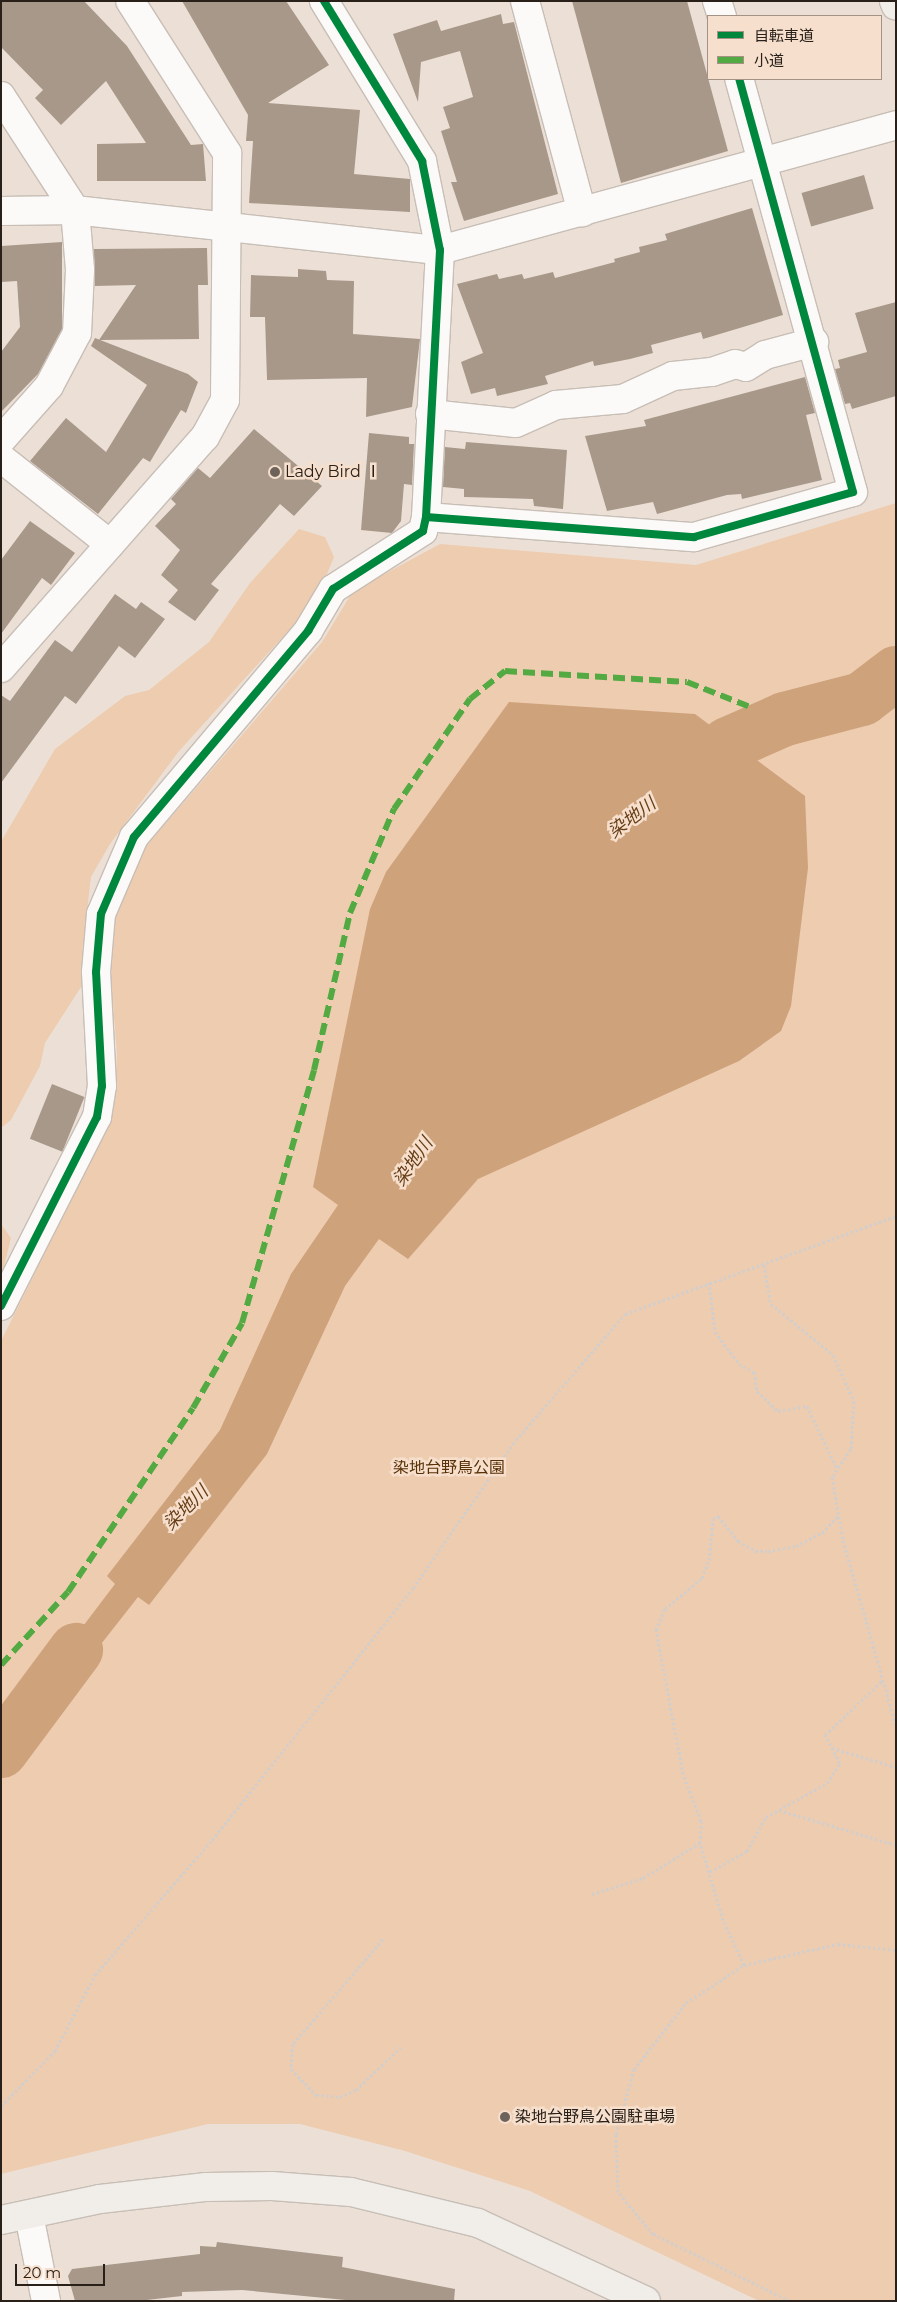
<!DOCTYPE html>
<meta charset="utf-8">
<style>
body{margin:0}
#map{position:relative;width:897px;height:2302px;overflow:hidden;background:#ece0d6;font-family:Montserrat,"Noto Sans JP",sans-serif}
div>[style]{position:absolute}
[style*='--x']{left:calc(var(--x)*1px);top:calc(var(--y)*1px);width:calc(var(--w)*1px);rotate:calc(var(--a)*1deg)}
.green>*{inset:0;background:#eeccb0}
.water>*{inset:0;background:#cea27b}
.river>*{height:54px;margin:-27px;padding:0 27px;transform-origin:27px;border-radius:27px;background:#cea27b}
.building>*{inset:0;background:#a8988a;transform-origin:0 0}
.path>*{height:3px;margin-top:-1.5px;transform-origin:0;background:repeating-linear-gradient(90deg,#d2cecc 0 2.5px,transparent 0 5px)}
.roads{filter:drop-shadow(1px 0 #c7beb6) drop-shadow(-1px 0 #c7beb6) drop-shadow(0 1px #c7beb6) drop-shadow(0 -1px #c7beb6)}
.street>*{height:28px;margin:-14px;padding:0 14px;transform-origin:14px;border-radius:14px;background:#fcfaf9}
.secondary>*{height:28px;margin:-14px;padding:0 14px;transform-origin:14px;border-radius:14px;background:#f1ede8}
.quiet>*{height:6px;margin-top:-3px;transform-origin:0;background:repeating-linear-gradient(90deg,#53aa42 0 12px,transparent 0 18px)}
.cycleway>*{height:8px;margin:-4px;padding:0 4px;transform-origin:4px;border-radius:4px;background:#00873e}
.dots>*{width:14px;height:14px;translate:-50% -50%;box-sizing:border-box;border:2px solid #f6dfcc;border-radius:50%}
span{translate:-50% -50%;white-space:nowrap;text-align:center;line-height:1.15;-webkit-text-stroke:5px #f6dfcc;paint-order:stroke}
.poi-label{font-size:16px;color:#282019}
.left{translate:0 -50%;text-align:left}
.park-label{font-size:16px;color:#583107}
.water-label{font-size:18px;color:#663e17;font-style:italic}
.frame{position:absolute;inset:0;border:2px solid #282019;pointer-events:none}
.legend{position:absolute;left:707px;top:15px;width:175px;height:65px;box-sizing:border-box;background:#f6dfcc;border:1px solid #a49384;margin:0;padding:6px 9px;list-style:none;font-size:15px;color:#282019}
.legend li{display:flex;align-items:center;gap:10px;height:25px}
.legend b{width:25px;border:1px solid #a49384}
.scale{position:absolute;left:15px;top:2264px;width:90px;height:22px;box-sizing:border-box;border:2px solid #282019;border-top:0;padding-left:6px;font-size:15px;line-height:18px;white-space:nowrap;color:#282019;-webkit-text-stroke:4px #f6dfcc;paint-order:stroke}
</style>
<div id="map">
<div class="green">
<div style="clip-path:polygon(896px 503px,896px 2301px,759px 2301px,530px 2191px,405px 2151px,300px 2124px,208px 2124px,1px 2174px,1px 1341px,112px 1119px,117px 1054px,111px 979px,115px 910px,142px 851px,322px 642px,353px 591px,440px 544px,696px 565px)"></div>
<div style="clip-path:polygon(299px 529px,325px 537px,334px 557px,327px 574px,300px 618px,179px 751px,110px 844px,91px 877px,82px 954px,83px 984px,45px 1043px,40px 1066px,11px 1120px,1px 1128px,2px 840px,55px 749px,125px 696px,149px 690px,209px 642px,250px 583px)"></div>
<div style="clip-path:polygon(1px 1224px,11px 1238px,1px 1279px)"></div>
</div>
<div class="water">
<div style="clip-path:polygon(509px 702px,695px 714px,805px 796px,808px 868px,791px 1006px,781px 1031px,739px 1061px,478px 1179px,408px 1259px,379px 1239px,345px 1286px,267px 1454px,149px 1605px,138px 1597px,43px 1718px,24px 1704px,115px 1584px,107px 1576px,220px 1430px,291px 1274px,338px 1205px,313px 1187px,370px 909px,386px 872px)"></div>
</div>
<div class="river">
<div style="--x:673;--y:787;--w:70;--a:-38"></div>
<div style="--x:728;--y:744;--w:62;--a:-23.7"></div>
<div style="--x:785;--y:719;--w:80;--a:-14.6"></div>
<div style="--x:862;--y:699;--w:43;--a:-37.4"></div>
<div style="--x:1;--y:1751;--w:126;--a:-53.4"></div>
</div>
<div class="building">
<div style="clip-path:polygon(1px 1px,84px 1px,127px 46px,191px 145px,203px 144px,206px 181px,97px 181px,97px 144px,146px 143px,106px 81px,61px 125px,35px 98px,43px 90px,1px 47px)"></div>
<div style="clip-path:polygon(182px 1px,286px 1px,329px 65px,268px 103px,360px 110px,354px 174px,410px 179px,410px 212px,249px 203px,253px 141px,246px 141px,248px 115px)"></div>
<div style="clip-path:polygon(572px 1px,687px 1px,728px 151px,621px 183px)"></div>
<div style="clip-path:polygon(501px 14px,503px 24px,514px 22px,558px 194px,464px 221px,451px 182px,457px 182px,441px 131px,450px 128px,443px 107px,473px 97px,460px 51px,421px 62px,418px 102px,393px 34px,437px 20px,441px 31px)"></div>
<div style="left:864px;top:175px;width:35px;height:65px;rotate:74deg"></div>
<div style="clip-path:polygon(752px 208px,783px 315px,703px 339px,701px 332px,651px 345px,653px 353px,630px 359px,594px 366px,593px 361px,545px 376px,548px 384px,497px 396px,495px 388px,471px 394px,461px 362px,483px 353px,457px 284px,497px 274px,499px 279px,522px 274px,524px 279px,553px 272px,555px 278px,615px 262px,614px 259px,640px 252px,639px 247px,667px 240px,665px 234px)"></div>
<div style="clip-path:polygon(62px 242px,62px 329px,38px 374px,1px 412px,1px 352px,20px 327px,17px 281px,1px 282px,1px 246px)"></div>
<div style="clip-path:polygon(207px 248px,208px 285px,198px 285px,199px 339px,99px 340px,136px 285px,95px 286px,94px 249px)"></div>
<div style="clip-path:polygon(298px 269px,326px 271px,327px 280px,354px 281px,353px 334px,420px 339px,412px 407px,366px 417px,367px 378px,267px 380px,265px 317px,250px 317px,251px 275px,298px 277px)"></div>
<div style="clip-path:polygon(896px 302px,896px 396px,852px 409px,850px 403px,845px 404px,835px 369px,840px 368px,838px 360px,867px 352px,855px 313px)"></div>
<div style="clip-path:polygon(95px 338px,188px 374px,198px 382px,186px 413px,181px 410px,150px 462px,143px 458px,98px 514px,30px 461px,66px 418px,106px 452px,147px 385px,91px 346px)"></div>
<div style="clip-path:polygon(805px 377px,815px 413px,806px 415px,822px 480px,742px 499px,741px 494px,727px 495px,657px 514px,653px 502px,607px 511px,585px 436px,646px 426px,644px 420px)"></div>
<div style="clip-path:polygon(254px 429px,322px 486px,294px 516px,280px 504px,211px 584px,219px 590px,195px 621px,168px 602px,178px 590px,161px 575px,180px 550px,155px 526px,176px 504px,171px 499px,198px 468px,210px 478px)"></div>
<div style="clip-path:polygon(369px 433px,409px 437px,409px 444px,414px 444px,412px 485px,404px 484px,401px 521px,392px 533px,361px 530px)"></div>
<div style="clip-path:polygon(466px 442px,567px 450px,563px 509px,534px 506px,533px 499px,464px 497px,464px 489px,443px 487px,445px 447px,465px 449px)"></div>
<div style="clip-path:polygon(30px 521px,75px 553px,51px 585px,42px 578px,1px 634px,1px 560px)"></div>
<div style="clip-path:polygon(115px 594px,136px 609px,141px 602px,165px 619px,135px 658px,119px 646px,76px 704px,65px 696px,1px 783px,1px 695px,10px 701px,55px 640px,72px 652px)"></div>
<div style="left:52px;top:1084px;width:35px;height:59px;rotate:22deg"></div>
<div style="clip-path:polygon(217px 2242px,343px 2257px,342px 2267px,455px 2289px,454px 2301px,356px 2301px,242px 2290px,182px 2292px,182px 2296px,138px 2301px,75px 2301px,68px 2276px,72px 2269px,200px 2254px,200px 2246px,216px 2247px)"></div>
</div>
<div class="path">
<div style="--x:764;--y:1265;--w:40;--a:80"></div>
<div style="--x:771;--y:1304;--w:80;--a:39.4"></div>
<div style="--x:833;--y:1355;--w:51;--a:65.5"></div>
<div style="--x:854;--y:1401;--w:48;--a:93.6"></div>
<div style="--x:851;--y:1449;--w:34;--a:124"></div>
<div style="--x:832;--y:1477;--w:64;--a:80.1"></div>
<div style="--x:843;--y:1540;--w:193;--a:74.1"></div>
<div style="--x:709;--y:1282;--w:50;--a:83.2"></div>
<div style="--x:715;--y:1332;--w:40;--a:53"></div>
<div style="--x:739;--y:1364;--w:17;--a:28"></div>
<div style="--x:754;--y:1372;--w:19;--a:81"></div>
<div style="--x:757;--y:1391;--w:29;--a:44"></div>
<div style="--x:778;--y:1411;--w:29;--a:-10"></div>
<div style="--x:807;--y:1406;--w:70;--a:64.5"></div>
<div style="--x:832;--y:1748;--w:67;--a:16.5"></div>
<div style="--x:779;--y:1810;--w:122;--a:16.7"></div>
<div style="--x:710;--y:1872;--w:43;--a:-29.6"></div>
<div style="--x:747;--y:1851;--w:39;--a:-61"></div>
<div style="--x:766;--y:1817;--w:70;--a:-29.1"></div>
<div style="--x:827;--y:1783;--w:24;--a:-57"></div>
<div style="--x:840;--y:1763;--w:32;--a:-118"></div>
<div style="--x:825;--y:1735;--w:79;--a:-43.5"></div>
<div style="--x:592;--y:1894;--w:53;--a:-17.4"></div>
<div style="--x:643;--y:1878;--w:67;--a:-31.6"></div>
<div style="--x:383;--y:1939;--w:138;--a:130.6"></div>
<div style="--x:293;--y:2044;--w:25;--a:95"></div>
<div style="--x:291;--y:2069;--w:36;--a:46"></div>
<div style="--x:316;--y:2095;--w:24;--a:5"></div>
<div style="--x:340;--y:2097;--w:17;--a:-24"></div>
<div style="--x:356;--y:2090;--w:62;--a:-43.7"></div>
<div style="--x:744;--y:1965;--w:50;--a:-115"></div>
<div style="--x:723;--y:1920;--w:80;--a:-106.6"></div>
<div style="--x:700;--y:1843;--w:22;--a:-87"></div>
<div style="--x:701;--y:1821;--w:50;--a:-111"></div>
<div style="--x:683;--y:1774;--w:147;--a:-100.6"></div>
<div style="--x:656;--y:1630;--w:23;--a:-67"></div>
<div style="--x:665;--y:1609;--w:48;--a:-40"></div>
<div style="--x:702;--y:1578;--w:19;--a:-69"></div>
<div style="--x:709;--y:1560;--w:41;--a:-84.4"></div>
<div style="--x:713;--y:1519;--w:6;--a:-31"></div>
<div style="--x:718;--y:1516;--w:32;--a:51"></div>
<div style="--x:738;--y:1541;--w:20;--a:30"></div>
<div style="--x:755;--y:1551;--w:13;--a:0"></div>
<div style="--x:768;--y:1551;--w:28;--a:-10"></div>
<div style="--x:796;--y:1546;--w:29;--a:-27"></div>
<div style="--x:822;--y:1533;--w:25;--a:-47"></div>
<div style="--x:1;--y:2106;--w:77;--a:-45.5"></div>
<div style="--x:55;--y:2051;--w:86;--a:-62.2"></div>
<div style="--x:95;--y:1975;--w:179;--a:-49.1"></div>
<div style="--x:212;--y:1840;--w:322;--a:-51.4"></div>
<div style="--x:413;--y:1588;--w:180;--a:-55.2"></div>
<div style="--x:516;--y:1440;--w:167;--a:-49.1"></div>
<div style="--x:625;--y:1314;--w:288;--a:-19.9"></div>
<div style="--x:790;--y:2301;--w:153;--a:-153.9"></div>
<div style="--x:653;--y:2234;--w:55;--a:-129.8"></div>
<div style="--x:618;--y:2192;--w:58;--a:-92"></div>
<div style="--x:616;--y:2134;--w:67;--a:-74.5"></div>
<div style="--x:634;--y:2069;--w:84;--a:-51.8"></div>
<div style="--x:686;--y:2003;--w:69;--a:-33.2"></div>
<div style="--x:744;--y:1965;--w:96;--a:-12.6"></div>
<div style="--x:838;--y:1944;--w:58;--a:5.9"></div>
</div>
<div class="roads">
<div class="street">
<div style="--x:324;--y:1;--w:188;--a:58.5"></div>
<div style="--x:422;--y:161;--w:91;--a:78.6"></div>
<div style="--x:440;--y:250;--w:267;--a:93"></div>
<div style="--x:426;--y:517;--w:269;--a:4.3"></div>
<div style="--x:694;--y:537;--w:165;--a:-15.8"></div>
<div style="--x:853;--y:492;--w:428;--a:-105.4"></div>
<div style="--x:525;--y:1;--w:219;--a:74.9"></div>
<div style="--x:717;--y:1;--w:16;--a:72"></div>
<div style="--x:1;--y:96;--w:136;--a:57"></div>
<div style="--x:75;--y:210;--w:60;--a:85.2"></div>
<div style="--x:80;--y:270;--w:63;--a:92.7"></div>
<div style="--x:77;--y:333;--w:60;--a:117.8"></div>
<div style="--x:49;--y:386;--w:72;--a:131.6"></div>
<div style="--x:1;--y:211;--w:74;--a:-0.8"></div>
<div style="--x:75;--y:210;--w:367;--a:6.3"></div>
<div style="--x:440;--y:250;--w:473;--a:-15.3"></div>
<div style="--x:430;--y:414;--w:86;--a:6"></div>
<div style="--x:516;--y:423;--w:44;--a:-24.2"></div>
<div style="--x:556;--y:405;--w:67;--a:-5.1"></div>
<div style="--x:623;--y:399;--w:55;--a:-24.7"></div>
<div style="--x:673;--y:376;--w:39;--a:-6"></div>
<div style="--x:712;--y:372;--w:24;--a:-19"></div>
<div style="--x:735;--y:364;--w:11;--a:15"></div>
<div style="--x:746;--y:367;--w:22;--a:-32"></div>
<div style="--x:765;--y:355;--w:51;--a:-14.9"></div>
<div style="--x:1;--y:458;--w:139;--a:38.3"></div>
<div style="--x:1;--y:668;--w:308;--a:-48.6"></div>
<div style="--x:205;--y:437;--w:42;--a:-61.6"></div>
<div style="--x:225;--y:400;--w:247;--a:-89.5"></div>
<div style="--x:227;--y:153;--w:180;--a:-122.5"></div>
<div style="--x:1;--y:1306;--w:212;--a:-63.1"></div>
<div style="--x:97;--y:1117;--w:31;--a:-81"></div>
<div style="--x:102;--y:1086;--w:114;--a:-93"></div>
<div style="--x:96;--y:972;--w:58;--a:-85.1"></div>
<div style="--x:101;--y:914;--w:84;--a:-66.8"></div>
<div style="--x:134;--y:837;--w:270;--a:-49.8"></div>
<div style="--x:308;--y:631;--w:49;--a:-59.2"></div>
<div style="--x:333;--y:589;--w:107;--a:-32.8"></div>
<div style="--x:423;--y:531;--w:14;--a:-78"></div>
<div style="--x:29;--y:2215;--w:88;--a:78.8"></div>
</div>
<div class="secondary">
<div style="--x:894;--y:1;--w:5;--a:68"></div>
<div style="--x:1;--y:2220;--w:101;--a:-12"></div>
<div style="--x:100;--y:2199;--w:107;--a:-6.5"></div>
<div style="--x:206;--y:2187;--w:66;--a:-0.9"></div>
<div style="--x:272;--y:2186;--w:79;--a:4.3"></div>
<div style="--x:351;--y:2192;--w:131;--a:13.7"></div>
<div style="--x:478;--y:2223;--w:185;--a:24.9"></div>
</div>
</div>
<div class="quiet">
<div style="--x:1;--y:1665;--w:99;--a:-47.5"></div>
<div style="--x:68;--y:1592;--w:222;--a:-55.8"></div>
<div style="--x:193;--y:1408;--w:98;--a:-60"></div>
<div style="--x:242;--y:1323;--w:263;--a:-74.1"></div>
<div style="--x:314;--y:1070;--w:161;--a:-77.1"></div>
<div style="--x:350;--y:913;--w:113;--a:-67.1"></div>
<div style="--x:394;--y:809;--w:134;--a:-55.4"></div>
<div style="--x:470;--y:699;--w:45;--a:-38.7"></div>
<div style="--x:505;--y:671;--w:182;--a:3.5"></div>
<div style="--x:687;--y:682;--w:66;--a:21.5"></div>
</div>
<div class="cycleway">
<div style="--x:324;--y:1;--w:188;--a:58.5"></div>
<div style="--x:422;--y:161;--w:91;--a:78.6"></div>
<div style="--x:440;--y:250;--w:267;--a:93"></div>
<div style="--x:426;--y:517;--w:269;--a:4.3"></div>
<div style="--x:694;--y:537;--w:165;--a:-15.8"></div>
<div style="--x:853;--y:492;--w:428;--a:-105.4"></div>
<div style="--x:1;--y:1306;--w:212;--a:-63.1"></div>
<div style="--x:97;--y:1117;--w:31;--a:-81"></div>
<div style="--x:102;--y:1086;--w:114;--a:-93"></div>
<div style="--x:96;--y:972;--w:58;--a:-85.1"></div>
<div style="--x:101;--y:914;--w:84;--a:-66.8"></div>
<div style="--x:134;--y:837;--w:270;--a:-49.8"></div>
<div style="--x:308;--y:631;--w:49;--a:-59.2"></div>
<div style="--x:333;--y:589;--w:107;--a:-32.8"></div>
<div style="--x:423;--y:531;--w:14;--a:-78"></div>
</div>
<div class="dots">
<div style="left:275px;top:472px;background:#6d635b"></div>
<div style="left:505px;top:2117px;background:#6d635b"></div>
</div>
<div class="poi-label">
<span class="left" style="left:285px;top:472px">Lady Bird Ⅰ</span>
<span class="left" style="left:515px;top:2117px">染地台野鳥公園駐車場</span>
</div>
<div class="park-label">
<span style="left:449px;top:1468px">染地台野鳥公園</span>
</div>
<div class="water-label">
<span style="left:632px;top:818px;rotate:-37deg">染地川</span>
<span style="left:413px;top:1162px;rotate:-55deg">染地川</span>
<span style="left:186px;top:1508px;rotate:-45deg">染地川</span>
</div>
<div class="frame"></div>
<ul class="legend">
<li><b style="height:6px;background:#00873e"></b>自転車道</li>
<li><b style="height:6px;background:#53aa42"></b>小道</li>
</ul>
<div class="scale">20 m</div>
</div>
